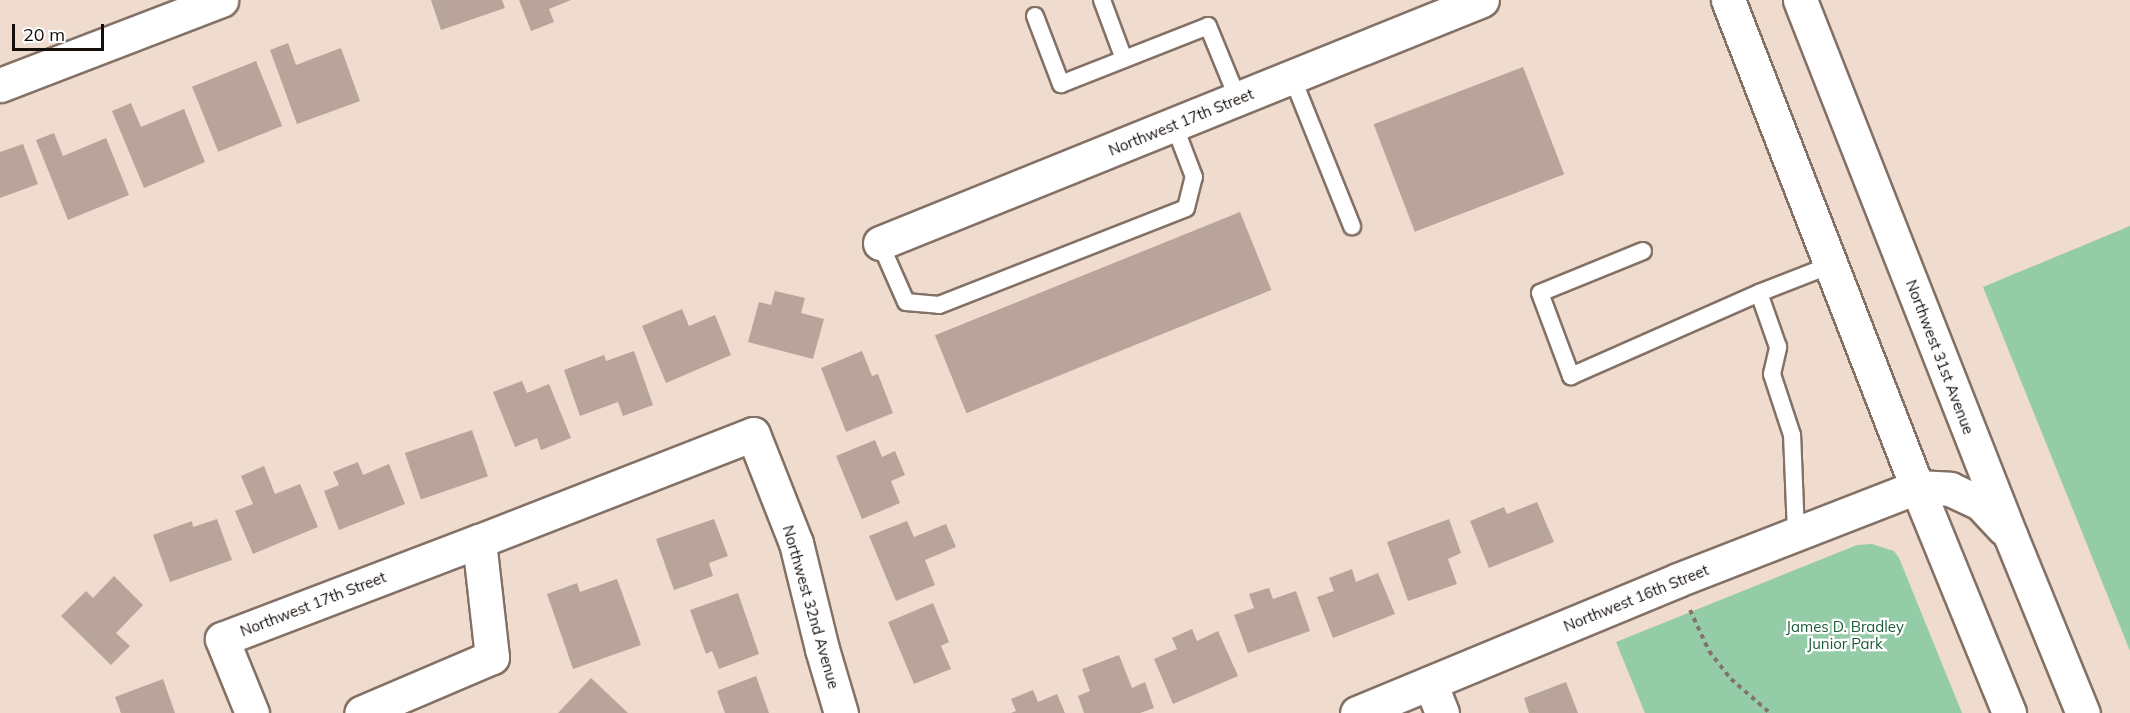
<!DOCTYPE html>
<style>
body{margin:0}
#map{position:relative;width:2130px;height:713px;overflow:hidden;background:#f0dbcf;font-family:Mulish,sans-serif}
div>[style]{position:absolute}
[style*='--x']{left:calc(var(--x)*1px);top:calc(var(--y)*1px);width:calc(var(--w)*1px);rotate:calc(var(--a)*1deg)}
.green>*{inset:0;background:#93cca6}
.building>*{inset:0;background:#b8a49a;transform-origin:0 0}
.path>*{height:4px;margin-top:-2px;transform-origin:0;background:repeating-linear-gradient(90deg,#82746c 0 4.5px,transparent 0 9px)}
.roads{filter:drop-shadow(2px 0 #837166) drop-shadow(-2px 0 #837166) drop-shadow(0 2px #837166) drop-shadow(0 -2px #837166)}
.lane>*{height:16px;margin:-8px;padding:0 8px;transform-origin:8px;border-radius:8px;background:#fff}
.street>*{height:33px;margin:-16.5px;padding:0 16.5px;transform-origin:16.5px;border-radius:16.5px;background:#fff}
.primary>*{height:33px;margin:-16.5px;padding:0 16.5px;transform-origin:16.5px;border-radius:16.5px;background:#fff}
span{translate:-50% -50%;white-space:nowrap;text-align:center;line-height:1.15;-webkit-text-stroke:4.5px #fff;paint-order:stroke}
.street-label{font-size:15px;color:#140d09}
.park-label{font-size:15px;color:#195a37}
.scale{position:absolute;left:12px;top:24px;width:92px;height:27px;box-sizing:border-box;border:3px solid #140d09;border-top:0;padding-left:8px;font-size:18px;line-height:21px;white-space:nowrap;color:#140d09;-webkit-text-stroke:4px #fff;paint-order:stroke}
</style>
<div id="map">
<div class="green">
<div style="clip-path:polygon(2130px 226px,2130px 651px,1983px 287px)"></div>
<div style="clip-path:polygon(1872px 544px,1894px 551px,1899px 558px,1962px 713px,1645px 713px,1616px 642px,1857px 545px)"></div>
</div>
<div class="building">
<div style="clip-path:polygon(431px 0,502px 0,505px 8px,441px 30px)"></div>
<div style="clip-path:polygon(519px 0,571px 0,549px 9px,554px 22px,531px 31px)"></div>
<div style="clip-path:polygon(288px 43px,296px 65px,341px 48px,360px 101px,297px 124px,270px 50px)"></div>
<div style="left:256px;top:61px;width:70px;height:69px;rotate:68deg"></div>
<div style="left:1523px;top:67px;width:115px;height:160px;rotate:69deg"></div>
<div style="clip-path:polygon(131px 103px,141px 127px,184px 109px,205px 162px,144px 188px,112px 111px)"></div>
<div style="clip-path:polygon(54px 133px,63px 156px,106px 138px,129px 195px,68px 220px,36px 140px)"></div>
<div style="clip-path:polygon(23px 144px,38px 184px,0 198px,0 152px)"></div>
<div style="left:1240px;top:212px;width:84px;height:329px;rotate:68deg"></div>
<div style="clip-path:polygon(775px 291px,805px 298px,801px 313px,824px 319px,813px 359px,748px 342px,759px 302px,771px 305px)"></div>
<div style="clip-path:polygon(682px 309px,689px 326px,715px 315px,731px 355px,666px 383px,642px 326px)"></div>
<div style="clip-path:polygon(634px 351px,653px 405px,623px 416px,618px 402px,580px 416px,564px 370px,604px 355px,606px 361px)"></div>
<div style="clip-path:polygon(862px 351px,872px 376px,878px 374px,893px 413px,846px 432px,821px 368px)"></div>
<div style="clip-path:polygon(522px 381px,527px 393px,549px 384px,571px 438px,541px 450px,537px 438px,515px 447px,493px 392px)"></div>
<div style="left:472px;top:430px;width:49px;height:71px;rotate:71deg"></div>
<div style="clip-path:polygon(875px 440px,882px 457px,895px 451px,905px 475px,891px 481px,900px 503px,862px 519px,836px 456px)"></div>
<div style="clip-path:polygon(358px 462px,363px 475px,389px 464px,405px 504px,339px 530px,324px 491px,339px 485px,333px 472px)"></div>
<div style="clip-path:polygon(264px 466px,275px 494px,300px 484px,318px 527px,253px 554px,235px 511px,253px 504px,241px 476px)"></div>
<div style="clip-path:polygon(1537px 502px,1554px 542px,1489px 568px,1470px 521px,1504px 507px,1507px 514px)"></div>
<div style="clip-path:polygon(217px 519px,232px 560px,170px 582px,153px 535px,192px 521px,193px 527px)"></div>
<div style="clip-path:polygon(714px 519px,728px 556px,709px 563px,713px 576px,674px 590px,656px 539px)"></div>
<div style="clip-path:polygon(1449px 519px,1461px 553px,1448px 559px,1457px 584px,1408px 601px,1387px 542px)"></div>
<div style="clip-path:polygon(907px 521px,914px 537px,946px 524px,956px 547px,925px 560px,935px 585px,896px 601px,869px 536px)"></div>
<div style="clip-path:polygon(1352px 569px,1356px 582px,1378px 573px,1395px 614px,1333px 638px,1317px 597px,1334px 591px,1329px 578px)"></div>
<div style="clip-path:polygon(114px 576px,143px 605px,116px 633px,130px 646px,111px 665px,61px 616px,86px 591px,93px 598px)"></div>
<div style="clip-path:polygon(617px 579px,641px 645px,573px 669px,547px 594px,577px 583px,580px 592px)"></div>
<div style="clip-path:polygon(1269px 588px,1273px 599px,1296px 591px,1310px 631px,1248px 653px,1234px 615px,1254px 608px,1249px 594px)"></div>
<div style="clip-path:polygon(738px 593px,759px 654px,719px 669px,712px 651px,706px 654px,690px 610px)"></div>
<div style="clip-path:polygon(933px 603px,949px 642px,941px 646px,951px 669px,914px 684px,888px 622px)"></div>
<div style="clip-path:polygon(1192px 629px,1197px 641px,1218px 631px,1238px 676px,1173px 704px,1154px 659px,1177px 649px,1172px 638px)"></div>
<div style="clip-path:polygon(1119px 655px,1132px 688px,1145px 682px,1154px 708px,1140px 713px,1084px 713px,1078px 696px,1090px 691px,1082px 669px)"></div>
<div style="clip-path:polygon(756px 676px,769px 713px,725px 713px,717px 691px)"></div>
<div style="clip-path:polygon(591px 678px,628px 713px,558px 713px)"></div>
<div style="clip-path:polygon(163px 679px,175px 713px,121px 713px,115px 697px)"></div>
<div style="clip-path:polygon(1566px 682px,1578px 713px,1529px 713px,1524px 698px)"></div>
<div style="clip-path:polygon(1033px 690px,1038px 702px,1057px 694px,1065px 713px,1011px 713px,1016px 711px,1011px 699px)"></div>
</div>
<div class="path">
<div style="--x:1690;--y:610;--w:45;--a:65.1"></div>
<div style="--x:1709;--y:651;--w:36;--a:52"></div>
<div style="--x:1731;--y:679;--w:52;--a:41.1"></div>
</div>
<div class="roads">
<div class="lane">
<div style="--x:1102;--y:0;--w:63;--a:69.6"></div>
<div style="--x:1035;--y:16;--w:73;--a:69.1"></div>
<div style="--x:1061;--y:84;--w:158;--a:-21.5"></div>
<div style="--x:1208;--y:26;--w:79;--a:67.7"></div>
<div style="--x:1292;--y:77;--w:161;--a:68.1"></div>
<div style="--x:880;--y:243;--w:64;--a:66.2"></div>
<div style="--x:906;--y:302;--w:33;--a:5"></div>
<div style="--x:939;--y:305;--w:265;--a:-21.4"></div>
<div style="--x:1186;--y:208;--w:32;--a:-76"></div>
<div style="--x:1194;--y:177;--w:56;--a:-111"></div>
<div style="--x:1643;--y:251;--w:111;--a:157.8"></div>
<div style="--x:1540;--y:293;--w:89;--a:69.5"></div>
<div style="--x:1571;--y:376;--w:206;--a:-23.8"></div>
<div style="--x:1796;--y:533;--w:98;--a:-92.3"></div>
<div style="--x:1792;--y:435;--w:64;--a:-108.2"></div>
<div style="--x:1772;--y:374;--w:28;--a:-77"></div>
<div style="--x:1778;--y:347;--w:57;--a:-109.4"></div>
<div style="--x:1759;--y:293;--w:77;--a:-21.3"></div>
</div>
<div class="street">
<div style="--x:0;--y:85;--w:237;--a:-21"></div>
<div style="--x:880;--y:243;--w:649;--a:-21.98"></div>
<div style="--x:479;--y:541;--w:294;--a:-21.3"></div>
<div style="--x:753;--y:434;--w:117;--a:68.5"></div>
<div style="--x:796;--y:543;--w:109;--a:76.2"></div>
<div style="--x:822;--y:649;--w:67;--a:73.5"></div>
<div style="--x:1430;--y:683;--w:32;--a:68"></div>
<div style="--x:252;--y:713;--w:80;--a:-112.1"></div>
<div style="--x:222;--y:639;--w:275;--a:-20.9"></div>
<div style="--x:479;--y:541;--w:117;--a:83.6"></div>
<div style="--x:492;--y:657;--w:142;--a:156.9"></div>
<div style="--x:1357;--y:713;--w:347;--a:-22.5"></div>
<div style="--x:1678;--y:580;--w:256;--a:-21.3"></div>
</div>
<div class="primary">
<div style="--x:1728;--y:0;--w:522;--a:68.79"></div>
<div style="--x:1917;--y:487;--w:244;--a:67.8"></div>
<div style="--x:1800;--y:0;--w:577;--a:68.55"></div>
<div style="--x:2011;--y:537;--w:190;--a:67.8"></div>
<div style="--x:1917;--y:487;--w:33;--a:3"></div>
<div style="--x:1950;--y:489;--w:33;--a:25"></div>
<div style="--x:1980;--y:503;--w:35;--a:47"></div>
</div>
</div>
<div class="street-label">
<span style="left:1181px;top:122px;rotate:-22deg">Northwest 17th Street</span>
<span style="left:1940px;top:357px;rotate:69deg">Northwest 31st Avenue</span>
<span style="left:1636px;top:598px;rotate:-22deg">Northwest 16th Street</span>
<span style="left:313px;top:604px;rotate:-21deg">Northwest 17th Street</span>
<span style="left:811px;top:607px;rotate:74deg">Northwest 32nd Avenue</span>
</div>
<div class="park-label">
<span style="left:1845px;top:635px">James D. Bradley<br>Junior Park</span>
</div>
<div class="scale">20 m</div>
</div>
